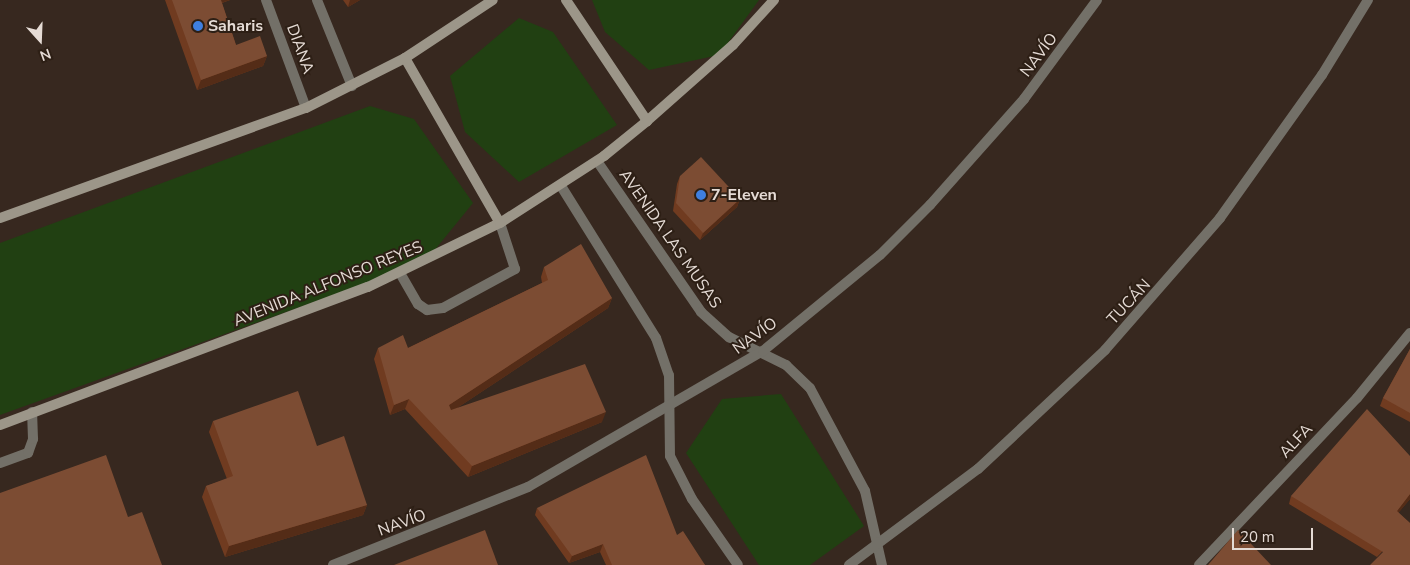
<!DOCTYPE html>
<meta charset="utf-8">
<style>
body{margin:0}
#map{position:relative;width:1410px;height:565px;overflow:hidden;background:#37281f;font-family:"Nunito Sans",sans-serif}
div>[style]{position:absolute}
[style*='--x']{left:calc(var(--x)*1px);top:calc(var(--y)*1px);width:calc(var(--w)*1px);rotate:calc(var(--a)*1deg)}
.green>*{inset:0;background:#214012}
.service>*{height:10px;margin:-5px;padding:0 5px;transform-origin:5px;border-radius:5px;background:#737068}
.minor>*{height:10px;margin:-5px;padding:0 5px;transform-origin:5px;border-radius:5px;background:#737068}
.secondary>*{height:10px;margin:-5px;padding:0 5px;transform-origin:5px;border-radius:5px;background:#9c9689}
.wall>*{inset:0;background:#703b20}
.shaded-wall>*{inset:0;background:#542c17}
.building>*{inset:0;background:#7c4c33}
.dots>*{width:14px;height:14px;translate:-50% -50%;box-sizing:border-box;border:2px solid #2d1f15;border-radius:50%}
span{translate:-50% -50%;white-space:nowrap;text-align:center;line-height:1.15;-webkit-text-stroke:4px #2d1f15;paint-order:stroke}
.poi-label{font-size:16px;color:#e5dbd5;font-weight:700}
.left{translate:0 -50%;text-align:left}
.street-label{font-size:16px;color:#e5dbd5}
.north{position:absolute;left:15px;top:15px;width:50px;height:50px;-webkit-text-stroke:4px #2d1f15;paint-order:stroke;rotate:160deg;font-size:14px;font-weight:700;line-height:20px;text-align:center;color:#e5dbd5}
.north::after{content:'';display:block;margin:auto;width:18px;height:22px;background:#e5dbd5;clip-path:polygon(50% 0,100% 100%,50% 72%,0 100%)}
.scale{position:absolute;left:1232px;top:528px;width:81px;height:22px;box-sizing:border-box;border:2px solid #e5dbd5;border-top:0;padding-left:6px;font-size:15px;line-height:18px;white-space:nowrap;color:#e5dbd5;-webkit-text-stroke:4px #2d1f15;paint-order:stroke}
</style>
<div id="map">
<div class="green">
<div style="clip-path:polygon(592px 0,759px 0,719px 55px,649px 70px,605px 32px)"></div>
<div style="clip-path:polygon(519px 18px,553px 32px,617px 125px,519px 182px,465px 132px,450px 76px)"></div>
<div style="clip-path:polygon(370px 106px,414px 119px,473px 203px,425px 262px,0 415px,0 243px)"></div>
<div style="clip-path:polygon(781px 394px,864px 526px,810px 565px,759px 565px,686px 453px,722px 399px)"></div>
</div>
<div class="service">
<div style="--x:400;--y:273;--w:36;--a:60"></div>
<div style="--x:418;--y:304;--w:11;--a:34"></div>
<div style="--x:427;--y:310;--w:16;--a:-7"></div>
<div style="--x:443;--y:308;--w:82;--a:-28.4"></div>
<div style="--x:515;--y:269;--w:48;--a:-108.1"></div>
<div style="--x:0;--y:463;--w:30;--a:-20"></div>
<div style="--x:28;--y:453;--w:15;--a:-70"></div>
<div style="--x:33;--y:439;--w:27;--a:-92"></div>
</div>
<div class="minor">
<div style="--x:266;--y:0;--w:115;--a:69.7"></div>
<div style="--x:317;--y:0;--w:93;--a:67.9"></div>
<div style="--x:597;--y:161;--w:183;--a:55.4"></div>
<div style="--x:701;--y:312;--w:38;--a:42"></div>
<div style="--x:729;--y:337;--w:64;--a:26.2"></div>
<div style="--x:786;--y:365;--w:33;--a:44"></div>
<div style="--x:810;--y:388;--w:117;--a:61.9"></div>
<div style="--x:865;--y:491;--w:76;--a:77.1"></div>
<div style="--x:561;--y:186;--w:179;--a:58"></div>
<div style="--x:656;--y:338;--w:39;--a:71"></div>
<div style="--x:669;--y:375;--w:81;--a:89.3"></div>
<div style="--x:670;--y:456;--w:48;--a:62.9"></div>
<div style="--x:692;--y:499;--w:80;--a:55.1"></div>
<div style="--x:333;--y:565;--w:210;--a:-21.8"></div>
<div style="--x:528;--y:487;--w:272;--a:-30.1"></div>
<div style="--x:763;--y:351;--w:151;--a:-39.4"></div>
<div style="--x:880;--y:255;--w:71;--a:-45"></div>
<div style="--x:930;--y:205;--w:142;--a:-48.4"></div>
<div style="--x:1024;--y:99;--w:123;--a:-53.6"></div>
<div style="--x:849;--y:565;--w:161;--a:-36.7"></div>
<div style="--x:978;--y:469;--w:174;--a:-43.1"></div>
<div style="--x:1105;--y:350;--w:175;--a:-48.9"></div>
<div style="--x:1220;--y:218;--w:176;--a:-54.5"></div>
<div style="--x:1322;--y:75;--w:88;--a:-58.5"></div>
<div style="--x:1199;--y:565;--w:230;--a:-46.6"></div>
<div style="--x:1357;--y:398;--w:84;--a:-50.8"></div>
</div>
<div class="secondary">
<div style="--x:566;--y:0;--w:146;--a:56.2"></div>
<div style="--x:405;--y:58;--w:190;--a:60.1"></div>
<div style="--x:0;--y:218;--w:325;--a:-19.8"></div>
<div style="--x:306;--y:108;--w:111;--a:-26.8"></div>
<div style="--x:405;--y:58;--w:105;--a:-33.4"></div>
<div style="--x:0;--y:425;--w:393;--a:-20.6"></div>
<div style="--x:368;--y:287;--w:147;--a:-25.9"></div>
<div style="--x:500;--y:223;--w:124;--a:-32.8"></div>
<div style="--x:604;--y:156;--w:55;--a:-39.1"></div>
<div style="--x:647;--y:121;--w:115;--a:-41.5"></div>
<div style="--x:733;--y:45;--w:61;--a:-47.7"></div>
</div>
<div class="wall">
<div style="clip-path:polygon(165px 0,230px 0,222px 3px,236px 45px,267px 56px,263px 66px,197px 90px)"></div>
<div style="clip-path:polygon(343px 0,360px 0,348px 7px)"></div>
<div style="clip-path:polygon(680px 176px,740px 199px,737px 207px,700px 240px,673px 211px,677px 184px)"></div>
<div style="clip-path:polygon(544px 267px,612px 298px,608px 308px,457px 408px,602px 422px,468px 477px,405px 409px,390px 415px,374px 359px,378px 348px,408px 348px,542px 283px,541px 277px)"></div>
<div style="clip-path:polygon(1410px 349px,1410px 422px,1380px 406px,1383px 398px)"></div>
<div style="clip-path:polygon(213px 421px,317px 446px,367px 505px,363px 515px,225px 557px,202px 497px,206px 486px,227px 479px,209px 432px)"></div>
<div style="clip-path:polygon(1410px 456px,1410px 499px,1398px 513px,1410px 523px,1377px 557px,1289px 504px,1291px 496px)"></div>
<div style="clip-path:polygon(537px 508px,677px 535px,705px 565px,606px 565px,600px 552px,569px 563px,535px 515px)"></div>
</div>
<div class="shaded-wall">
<div style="clip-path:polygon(217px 0,230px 0,215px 5px)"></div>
<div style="clip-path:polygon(350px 0,360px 0,348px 7px)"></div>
<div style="clip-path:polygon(267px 56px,263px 66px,197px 90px,201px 80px)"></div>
<div style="clip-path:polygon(740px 199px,737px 207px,700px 240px,703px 233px)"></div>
<div style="clip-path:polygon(612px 298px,608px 308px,445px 416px,449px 405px)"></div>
<div style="clip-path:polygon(409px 399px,405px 409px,390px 415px,394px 405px)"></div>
<div style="clip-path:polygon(606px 412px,602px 422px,468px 477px,472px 466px)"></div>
<div style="clip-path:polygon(1410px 494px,1410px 499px,1394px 518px,1397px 511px)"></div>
<div style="clip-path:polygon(367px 505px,363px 515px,225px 557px,229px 546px)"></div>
<div style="clip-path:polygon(603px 544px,600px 552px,569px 563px,572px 556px)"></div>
</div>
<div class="building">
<div style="clip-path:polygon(172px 0,221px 0,236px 45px,260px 36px,267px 56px,201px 80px)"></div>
<div style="clip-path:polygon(701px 157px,740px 199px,703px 233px,676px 203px,680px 176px)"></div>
<div style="clip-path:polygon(581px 244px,612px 298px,449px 405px,451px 410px,585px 364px,606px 412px,472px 466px,409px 399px,394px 405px,378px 348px,403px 335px,408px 348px,548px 280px,544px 267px)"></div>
<div style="clip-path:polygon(1410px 349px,1410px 413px,1383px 398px)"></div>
<div style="clip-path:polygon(298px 391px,317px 446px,344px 436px,367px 505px,229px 546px,206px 486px,233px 476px,213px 421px)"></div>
<div style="clip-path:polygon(1367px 409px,1410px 456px,1410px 494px,1397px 511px,1410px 523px,1410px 565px,1370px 565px,1383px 552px,1291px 496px)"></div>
<div style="clip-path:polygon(106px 455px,128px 517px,142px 512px,162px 565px,0 565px,0 493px)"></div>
<div style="clip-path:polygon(646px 455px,677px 535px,683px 531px,705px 565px,612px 565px,603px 544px,572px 556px,537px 508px)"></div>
<div style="clip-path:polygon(485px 530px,498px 565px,394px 565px)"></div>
<div style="clip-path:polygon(1238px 530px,1271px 565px,1208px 565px)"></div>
</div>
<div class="dots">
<div style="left:198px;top:26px;background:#3f7fe0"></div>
<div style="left:701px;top:195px;background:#3f7fe0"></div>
</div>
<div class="poi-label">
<span class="left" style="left:208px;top:26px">Saharis</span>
<span class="left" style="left:711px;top:195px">7-Eleven</span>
</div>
<div class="street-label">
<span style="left:300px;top:49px;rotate:70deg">DIANA</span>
<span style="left:1039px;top:55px;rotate:-53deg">NAVÍO</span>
<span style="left:670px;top:239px;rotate:55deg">AVENIDA LAS MUSAS</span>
<span style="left:328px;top:284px;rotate:-22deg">AVENIDA ALFONSO REYES</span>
<span style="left:1129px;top:302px;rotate:-47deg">TUCÁN</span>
<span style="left:755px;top:336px;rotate:-36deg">NAVÍO</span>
<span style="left:1296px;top:441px;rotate:-47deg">ALFA</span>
<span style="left:402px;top:523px;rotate:-20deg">NAVÍO</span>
</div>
<div class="north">N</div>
<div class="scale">20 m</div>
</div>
